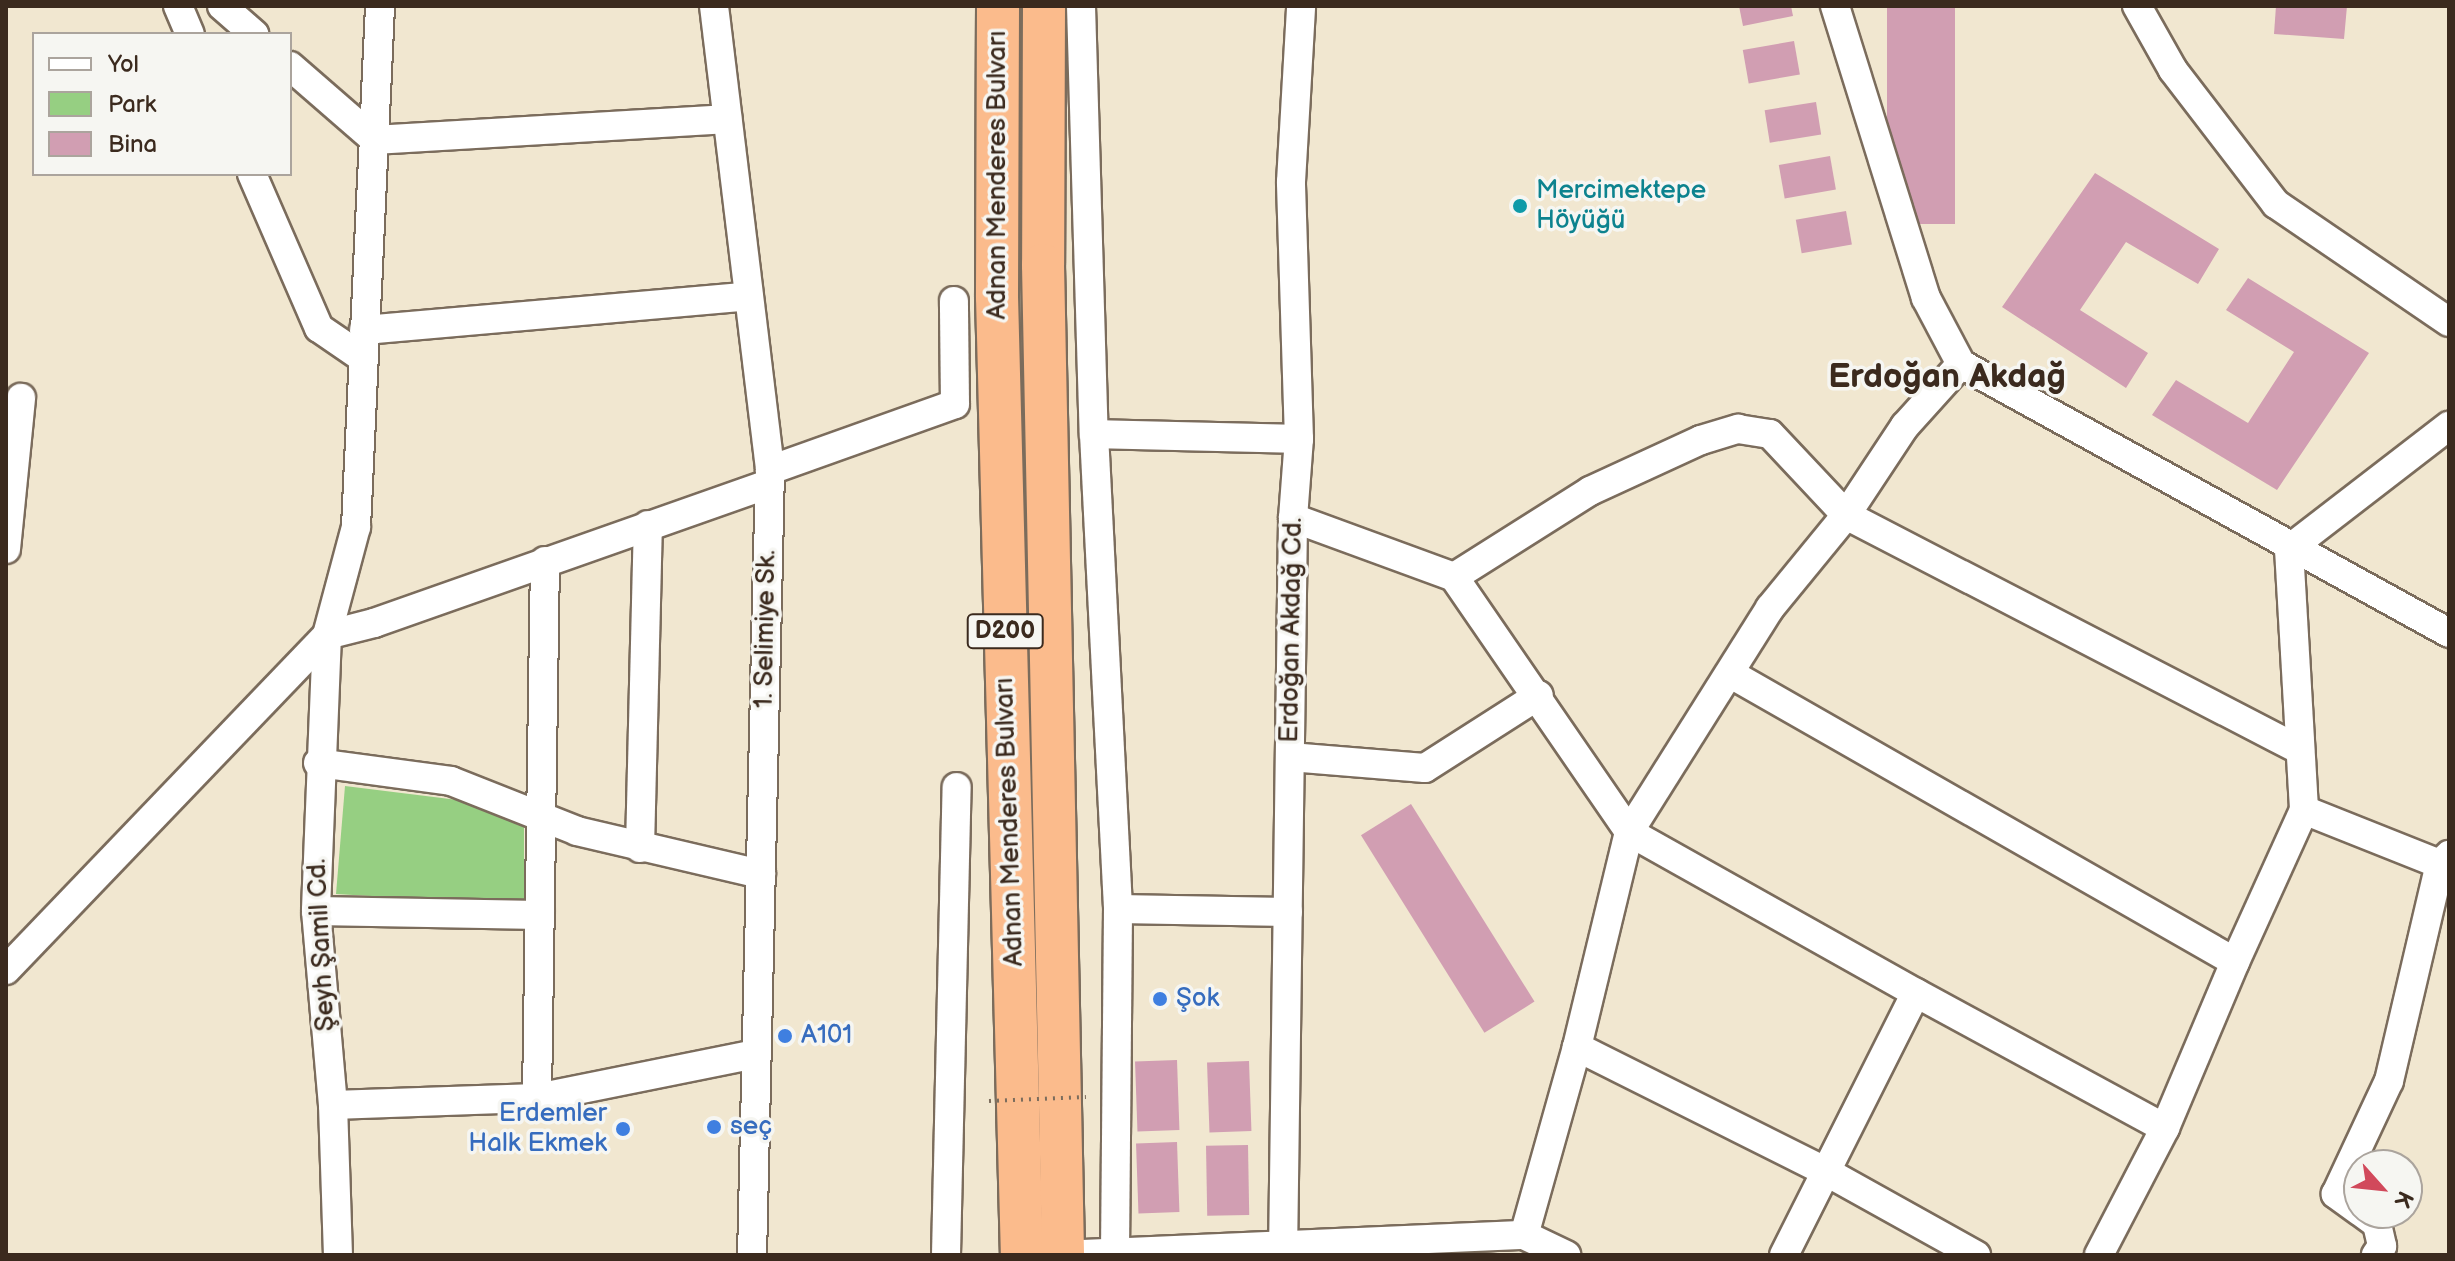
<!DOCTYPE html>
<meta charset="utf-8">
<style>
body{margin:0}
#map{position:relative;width:2455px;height:1261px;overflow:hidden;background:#f1e7d0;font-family:"Balsamiq Sans",sans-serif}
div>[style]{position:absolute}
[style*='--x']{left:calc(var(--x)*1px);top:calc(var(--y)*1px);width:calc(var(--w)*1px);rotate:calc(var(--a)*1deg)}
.green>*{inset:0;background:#96cf82}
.building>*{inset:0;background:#d19eb2;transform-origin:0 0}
.roads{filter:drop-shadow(2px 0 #7b6c5c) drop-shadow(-2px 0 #7b6c5c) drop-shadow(0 2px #7b6c5c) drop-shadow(0 -2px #7b6c5c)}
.minor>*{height:28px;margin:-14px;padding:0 14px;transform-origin:14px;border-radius:14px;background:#fff}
.highway>*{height:42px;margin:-21px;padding:0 21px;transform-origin:21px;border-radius:21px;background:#fbbb8c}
.path-bridge>*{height:4px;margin-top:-2px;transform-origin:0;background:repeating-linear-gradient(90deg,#7b6c5c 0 2px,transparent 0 8px)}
.dots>*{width:22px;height:22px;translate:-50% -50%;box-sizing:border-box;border:4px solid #f6f6f2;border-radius:50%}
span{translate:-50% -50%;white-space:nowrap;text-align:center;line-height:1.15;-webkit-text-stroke:7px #f6f6f2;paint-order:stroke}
.shield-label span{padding:2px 6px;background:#f6f6f2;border:2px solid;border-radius:6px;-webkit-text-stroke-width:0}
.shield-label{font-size:24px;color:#3b2a1e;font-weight:700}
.street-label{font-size:26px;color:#3b2a1e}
.culture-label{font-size:26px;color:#0d838f}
.left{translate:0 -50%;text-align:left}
.shop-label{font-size:26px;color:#366cbe}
.right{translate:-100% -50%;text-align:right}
.district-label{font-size:34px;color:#3b2a1e;font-weight:700}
.frame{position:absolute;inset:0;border:8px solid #3b2a1e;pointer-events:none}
.legend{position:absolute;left:32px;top:32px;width:260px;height:144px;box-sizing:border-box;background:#f6f6f2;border:2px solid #aba49d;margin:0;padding:10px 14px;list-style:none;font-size:24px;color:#3b2a1e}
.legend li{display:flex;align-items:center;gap:16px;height:40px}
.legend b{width:40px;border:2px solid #aba49d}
.north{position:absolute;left:2343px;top:1149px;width:80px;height:80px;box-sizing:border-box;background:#f6f6f2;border:2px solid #aba49d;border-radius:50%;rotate:117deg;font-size:22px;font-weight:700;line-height:32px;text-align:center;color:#3b2a1e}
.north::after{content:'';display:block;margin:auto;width:28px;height:36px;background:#d1495b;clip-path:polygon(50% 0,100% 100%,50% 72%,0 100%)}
</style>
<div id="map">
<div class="green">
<div style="clip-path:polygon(345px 786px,466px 801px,524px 820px,524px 905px,336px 894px)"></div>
</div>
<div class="building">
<div style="clip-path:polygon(1739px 6px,1791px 6px,1793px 16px,1743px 26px)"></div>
<div style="left:1887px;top:6px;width:68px;height:218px"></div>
<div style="clip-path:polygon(2276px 6px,2347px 6px,2344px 39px,2274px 34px)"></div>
<div style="left:1794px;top:41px;width:34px;height:52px;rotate:80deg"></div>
<div style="left:1816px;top:102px;width:33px;height:52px;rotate:81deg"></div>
<div style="left:1830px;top:156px;width:34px;height:52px;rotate:80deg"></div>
<div style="clip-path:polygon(2095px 173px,2219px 249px,2198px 284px,2126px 242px,2080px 310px,2148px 353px,2126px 388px,2002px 307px)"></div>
<div style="left:1846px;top:211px;width:34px;height:51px;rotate:80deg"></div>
<div style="clip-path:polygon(2248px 278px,2369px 353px,2277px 490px,2152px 415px,2176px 380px,2248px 423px,2294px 352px,2226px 310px)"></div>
<div style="left:1411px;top:804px;width:233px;height:59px;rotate:58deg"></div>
<div style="left:1177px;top:1060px;width:70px;height:42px;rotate:88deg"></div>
<div style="left:1249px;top:1061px;width:70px;height:42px;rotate:88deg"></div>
<div style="left:1177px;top:1142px;width:70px;height:41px;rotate:88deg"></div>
<div style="left:1248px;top:1145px;width:70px;height:42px;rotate:89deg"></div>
</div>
<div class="roads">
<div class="minor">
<div style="--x:178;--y:6;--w:30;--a:67"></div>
<div style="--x:222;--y:6;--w:43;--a:41.2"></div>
<div style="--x:714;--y:6;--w:467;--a:83.1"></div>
<div style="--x:770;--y:470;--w:785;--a:91.31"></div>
<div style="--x:1081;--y:6;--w:428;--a:88.3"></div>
<div style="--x:1094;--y:434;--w:476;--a:87.1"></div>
<div style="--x:1118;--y:909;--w:170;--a:1"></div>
<div style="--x:1835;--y:6;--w:306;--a:72.7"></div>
<div style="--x:1926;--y:298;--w:75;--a:62.1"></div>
<div style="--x:1961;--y:364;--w:557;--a:28.86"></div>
<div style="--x:2137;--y:6;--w:73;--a:60.6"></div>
<div style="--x:2173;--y:70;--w:169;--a:52.5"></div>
<div style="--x:2276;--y:204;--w:209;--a:34.3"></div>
<div style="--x:290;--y:66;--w:113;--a:41"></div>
<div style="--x:375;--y:140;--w:353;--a:-3.4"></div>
<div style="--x:252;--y:174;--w:168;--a:66.5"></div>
<div style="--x:319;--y:328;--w:53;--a:34.3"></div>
<div style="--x:364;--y:330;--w:386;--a:-5"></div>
<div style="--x:1094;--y:434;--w:205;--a:1.4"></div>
<div style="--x:770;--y:470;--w:196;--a:-19.6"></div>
<div style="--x:955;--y:404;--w:103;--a:-90.6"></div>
<div style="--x:1293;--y:518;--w:171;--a:20.1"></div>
<div style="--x:1454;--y:577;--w:309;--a:55.5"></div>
<div style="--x:1629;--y:832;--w:221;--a:103.6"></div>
<div style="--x:1577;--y:1047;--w:195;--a:105.7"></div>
<div style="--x:1524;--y:1235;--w:47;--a:25.5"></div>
<div style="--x:6;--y:549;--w:152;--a:-84.3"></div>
<div style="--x:2289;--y:549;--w:261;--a:86.7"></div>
<div style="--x:2304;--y:810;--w:146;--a:21.7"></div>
<div style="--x:2440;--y:864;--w:13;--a:-45"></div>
<div style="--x:2289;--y:549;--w:202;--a:-37.6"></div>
<div style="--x:1454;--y:577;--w:161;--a:-32.3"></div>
<div style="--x:1590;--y:491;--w:122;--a:-24.7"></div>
<div style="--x:1701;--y:440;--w:39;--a:-17"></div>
<div style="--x:1738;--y:429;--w:32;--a:9"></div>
<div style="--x:1770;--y:434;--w:111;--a:46.8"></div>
<div style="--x:1846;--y:515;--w:511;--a:27.37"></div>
<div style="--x:327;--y:635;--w:276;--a:92.3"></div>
<div style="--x:316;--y:911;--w:195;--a:85"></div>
<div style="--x:333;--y:1105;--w:150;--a:88.1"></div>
<div style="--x:327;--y:635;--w:49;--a:-14.3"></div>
<div style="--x:374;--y:623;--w:419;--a:-19.4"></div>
<div style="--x:1731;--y:674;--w:580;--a:29.74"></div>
<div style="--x:2235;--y:962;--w:180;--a:112.9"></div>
<div style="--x:2165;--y:1128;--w:143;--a:117.5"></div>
<div style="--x:1290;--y:757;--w:135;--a:4.7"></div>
<div style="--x:1425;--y:768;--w:135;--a:-32.6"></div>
<div style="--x:318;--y:763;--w:134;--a:7.7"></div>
<div style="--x:451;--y:781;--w:136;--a:21.6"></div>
<div style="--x:577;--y:831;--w:189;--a:13.2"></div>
<div style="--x:640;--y:848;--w:323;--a:-88.6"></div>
<div style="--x:316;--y:911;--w:224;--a:1"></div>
<div style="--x:2235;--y:962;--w:167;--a:-65.6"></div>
<div style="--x:6;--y:970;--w:464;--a:-46.2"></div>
<div style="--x:327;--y:635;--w:112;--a:-75"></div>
<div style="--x:356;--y:527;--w:522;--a:-87.36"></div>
<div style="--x:1916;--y:993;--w:283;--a:28.5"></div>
<div style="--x:1577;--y:1047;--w:277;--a:26.6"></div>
<div style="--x:1825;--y:1171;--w:173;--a:29.1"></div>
<div style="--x:537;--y:1098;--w:537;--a:-89.15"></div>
<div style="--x:333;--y:1105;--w:204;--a:-2"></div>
<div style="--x:537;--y:1098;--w:223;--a:-11.4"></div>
<div style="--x:2359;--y:1211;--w:29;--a:-144"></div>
<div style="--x:2336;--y:1194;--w:125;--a:-64.9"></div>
<div style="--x:2389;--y:1081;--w:223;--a:-76.8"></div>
<div style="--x:2362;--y:1213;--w:19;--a:36"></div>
<div style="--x:2377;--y:1224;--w:23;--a:77"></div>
<div style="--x:2382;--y:1246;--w:11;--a:124"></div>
<div style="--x:1115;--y:1254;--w:345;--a:-89.5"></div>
<div style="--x:946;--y:1255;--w:468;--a:-88.7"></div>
<div style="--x:1062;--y:1255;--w:462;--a:-2.5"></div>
<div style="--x:1283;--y:1255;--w:737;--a:-89.22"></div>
<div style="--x:1293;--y:518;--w:79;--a:-85.7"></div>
<div style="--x:1299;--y:439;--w:257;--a:-91.8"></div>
<div style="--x:1291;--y:182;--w:176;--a:-86.7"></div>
<div style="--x:1784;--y:1255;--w:293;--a:-63.3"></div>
<div style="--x:1916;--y:993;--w:329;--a:-150.7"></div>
<div style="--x:1629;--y:832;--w:265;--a:-57.8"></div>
<div style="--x:1770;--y:608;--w:120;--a:-50.7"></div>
<div style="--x:1846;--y:515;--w:107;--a:-56.5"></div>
<div style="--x:1905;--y:426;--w:84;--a:-47.9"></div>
</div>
<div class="highway">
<div style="--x:998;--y:6;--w:291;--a:90.2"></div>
<div style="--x:997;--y:297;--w:958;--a:88.51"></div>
<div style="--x:1044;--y:6;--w:259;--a:90.2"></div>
<div style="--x:1043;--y:265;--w:990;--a:88.84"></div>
</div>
</div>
<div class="path-bridge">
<div style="--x:989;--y:1101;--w:97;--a:-2.4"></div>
</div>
<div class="dots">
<div style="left:1520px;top:206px;background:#0f9aa8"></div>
<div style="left:1160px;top:999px;background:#3f7fe0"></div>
<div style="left:785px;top:1036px;background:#3f7fe0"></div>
<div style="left:714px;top:1127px;background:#3f7fe0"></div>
<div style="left:623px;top:1129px;background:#3f7fe0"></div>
</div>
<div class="shield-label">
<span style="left:1005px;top:631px">D200</span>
</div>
<div class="street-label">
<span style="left:998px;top:175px;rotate:-90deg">Adnan Menderes Bulvarı</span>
<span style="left:766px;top:629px;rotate:-89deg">1. Selimiye Sk.</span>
<span style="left:1292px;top:630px;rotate:-89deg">Erdoğan Akdağ Cd.</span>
<span style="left:1010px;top:822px;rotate:-92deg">Adnan Menderes Bulvarı</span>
<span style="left:322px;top:945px;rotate:-93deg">Şeyh Şamil Cd.</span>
</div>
<div class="culture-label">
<span class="left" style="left:1536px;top:206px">Mercimektepe<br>Höyüğü</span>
</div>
<div class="shop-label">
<span class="left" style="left:1176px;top:999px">Şok</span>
<span class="left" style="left:801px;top:1036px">A101</span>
<span class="right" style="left:607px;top:1129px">Erdemler<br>Halk Ekmek</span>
<span class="left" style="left:730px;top:1127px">seç</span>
</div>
<div class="district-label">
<span style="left:1947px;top:377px">Erdoğan Akdağ</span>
</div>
<div class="frame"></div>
<ul class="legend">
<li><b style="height:10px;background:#fff"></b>Yol</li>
<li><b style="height:22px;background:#96cf82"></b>Park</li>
<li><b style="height:22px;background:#d19eb2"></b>Bina</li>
</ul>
<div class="north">K</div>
</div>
